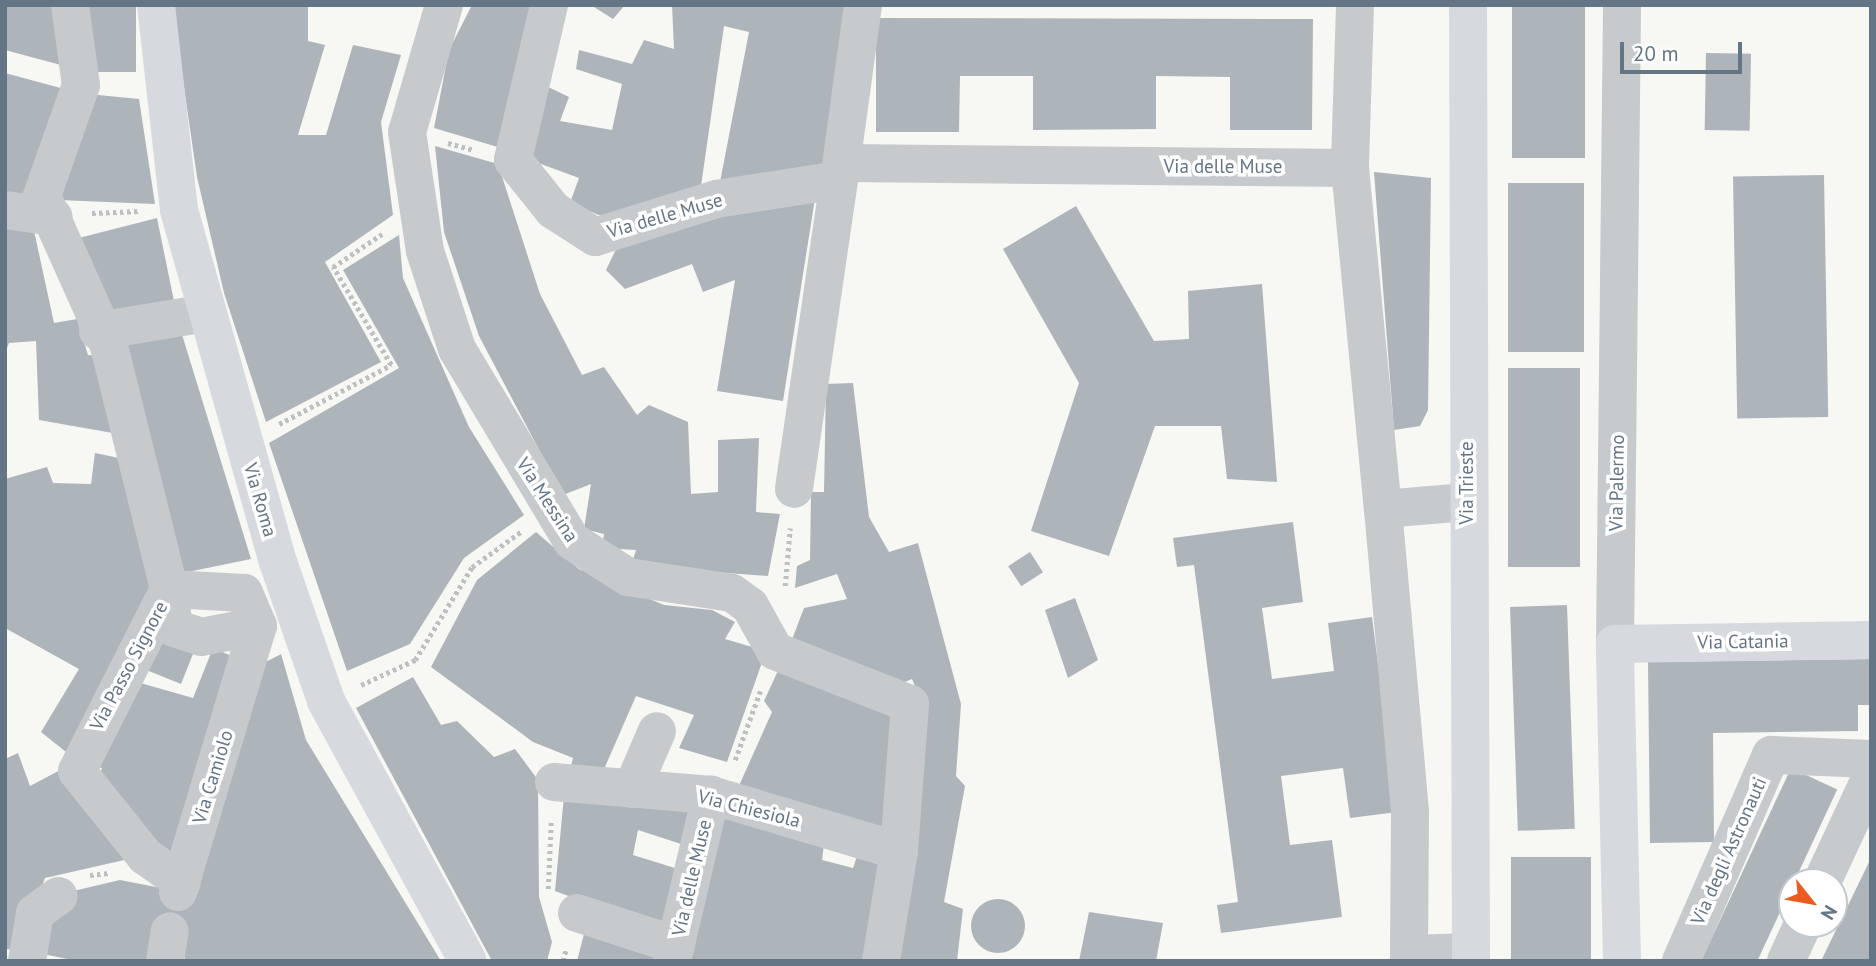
<!DOCTYPE html>
<style>
body{margin:0}
#map{position:relative;width:1876px;height:966px;overflow:hidden;background:#f7f7f4;font-family:"PT Sans",sans-serif}
div>[style]{position:absolute}
[style*='--x']{left:calc(var(--x)*1px);top:calc(var(--y)*1px);width:calc(var(--w)*1px);rotate:calc(var(--a)*1deg)}
.building>*{inset:0;background:#adb5bb;transform-origin:0 0}
.round{border-radius:50%}
.path>*{height:4.5px;margin-top:-2.25px;transform-origin:0;background:repeating-linear-gradient(90deg,#bdc0c2 0 3.5px,transparent 0 7px)}
.street>*{height:38px;margin:-19px;padding:0 19px;transform-origin:19px;border-radius:19px;background:#c6cacd}
.secondary>*{height:38px;margin:-19px;padding:0 19px;transform-origin:19px;border-radius:19px;background:#d6dadf}
span{translate:-50% -50%;white-space:nowrap;text-align:center;line-height:1.15;-webkit-text-stroke:7px #fff;paint-order:stroke}
.street-label{font-size:19px;color:#647586}
.frame{position:absolute;inset:0;border:7px solid #647586;pointer-events:none}
.north{position:absolute;left:1778px;top:868px;width:70px;height:70px;box-sizing:border-box;background:#fff;border:2px solid #c1c8cf;border-radius:50%;rotate:121deg;font-size:19px;font-weight:700;line-height:28px;text-align:center;color:#647586}
.north::after{content:'';display:block;margin:auto;width:24px;height:32px;background:#ec5b1f;clip-path:polygon(50% 0,100% 100%,50% 72%,0 100%)}
.scale{position:absolute;left:1620px;top:42px;width:122px;height:32px;box-sizing:border-box;border:4px solid #647586;border-top:0;padding-left:9px;font-size:21px;line-height:24px;white-space:nowrap;color:#647586;-webkit-text-stroke:5px #fff;paint-order:stroke}
</style>
<div id="map">
<div class="building">
<div style="clip-path:polygon(5px 5px,62px 5px,72px 68px,5px 50px)"></div>
<div style="left:79px;top:5px;width:57px;height:67px"></div>
<div style="clip-path:polygon(172px 5px,308px 5px,308px 41px,325px 45px,298px 135px,326px 135px,353px 45px,401px 55px,381px 122px,393px 215px,325px 262px,381px 362px,266px 422px,224px 293px,197px 177px)"></div>
<div style="clip-path:polygon(472px 5px,530px 5px,501px 148px,434px 128px,449px 50px)"></div>
<div style="clip-path:polygon(591px 5px,625px 5px,613px 19px)"></div>
<div style="clip-path:polygon(672px 5px,852px 5px,828px 166px,720px 182px,749px 32px,724px 26px,700px 193px,606px 218px,570px 203px,579px 178px,530px 160px,542px 84px,569px 97px,560px 121px,612px 130px,622px 84px,576px 69px,579px 50px,632px 64px,644px 40px,674px 49px)"></div>
<div style="left:1512px;top:5px;width:73px;height:153px"></div>
<div style="clip-path:polygon(876px 18px,1313px 19px,1312px 130px,1230px 130px,1230px 77px,1156px 76px,1156px 129px,1033px 130px,1033px 76px,960px 76px,959px 132px,876px 132px)"></div>
<div style="left:1706px;top:53px;width:45px;height:77px;rotate:1deg"></div>
<div style="clip-path:polygon(5px 73px,68px 90px,24px 207px,5px 199px)"></div>
<div style="clip-path:polygon(88px 94px,139px 99px,155px 204px,59px 200px)"></div>
<div style="clip-path:polygon(435px 146px,498px 164px,540px 294px,582px 375px,604px 367px,637px 415px,649px 405px,688px 422px,691px 494px,718px 492px,718px 440px,759px 438px,756px 512px,780px 514px,768px 576px,631px 566px,636px 550px,602px 548px,604px 534px,584px 529px,591px 484px,563px 495px,479px 336px,444px 232px)"></div>
<div style="clip-path:polygon(1374px 172px,1431px 178px,1428px 410px,1420px 426px,1394px 430px)"></div>
<div style="left:1824px;top:175px;width:242px;height:91px;rotate:89deg"></div>
<div style="left:1508px;top:183px;width:76px;height:169px"></div>
<div style="clip-path:polygon(816px 192px,783px 401px,717px 391px,735px 280px,703px 292px,692px 264px,625px 289px,606px 270px,619px 243px)"></div>
<div style="clip-path:polygon(1076px 206px,1154px 341px,1189px 339px,1188px 291px,1262px 284px,1277px 482px,1227px 479px,1221px 426px,1155px 426px,1109px 556px,1031px 531px,1079px 383px,1003px 249px)"></div>
<div style="clip-path:polygon(157px 218px,175px 306px,101px 320px,75px 239px)"></div>
<div style="clip-path:polygon(33px 226px,54px 323px,77px 319px,88px 355px,106px 356px,124px 435px,39px 420px,36px 341px,9px 343px,5px 353px,5px 228px)"></div>
<div style="clip-path:polygon(399px 235px,403px 278px,469px 427px,524px 515px,464px 558px,410px 644px,347px 671px,269px 443px,399px 368px,343px 270px)"></div>
<div style="clip-path:polygon(180px 328px,251px 559px,178px 574px,122px 342px)"></div>
<div style="left:1508px;top:368px;width:72px;height:199px"></div>
<div style="clip-path:polygon(853px 383px,869px 517px,889px 552px,918px 543px,961px 704px,956px 776px,965px 786px,944px 902px,963px 909px,957px 961px,893px 961px,922px 703px,912px 679px,888px 689px,788px 650px,804px 608px,847px 599px,837px 574px,795px 588px,797px 566px,810px 560px,811px 492px,824px 492px,826px 384px)"></div>
<div style="clip-path:polygon(95px 453px,124px 459px,161px 572px,66px 752px,41px 732px,79px 669px,5px 628px,5px 479px,47px 467px,53px 483px,91px 484px)"></div>
<div style="clip-path:polygon(1293px 522px,1303px 602px,1262px 608px,1272px 679px,1334px 671px,1328px 623px,1372px 617px,1397px 812px,1350px 818px,1343px 768px,1281px 776px,1290px 845px,1332px 840px,1342px 917px,1221px 933px,1217px 905px,1238px 902px,1194px 565px,1177px 567px,1173px 538px)"></div>
<div style="clip-path:polygon(536px 532px,579px 569px,664px 605px,712px 610px,735px 622px,725px 639px,766px 651px,727px 762px,679px 748px,694px 715px,636px 696px,601px 776px,570px 770px,573px 758px,533px 742px,431px 667px,477px 580px)"></div>
<div style="left:1030px;top:552px;width:24px;height:26px;rotate:57deg"></div>
<div style="clip-path:polygon(1075px 598px,1098px 660px,1068px 678px,1045px 610px)"></div>
<div style="left:1567px;top:605px;width:224px;height:57px;rotate:88deg"></div>
<div style="clip-path:polygon(160px 630px,197px 644px,181px 684px,139px 667px)"></div>
<div style="clip-path:polygon(213px 648px,241px 660px,170px 861px,96px 788px,102px 768px,86px 764px,130px 680px,193px 698px)"></div>
<div style="clip-path:polygon(281px 654px,306px 740px,441px 961px,185px 961px,185px 932px,153px 961px,77px 961px,38px 953px,46px 918px,69px 892px,120px 880px,197px 895px,258px 666px)"></div>
<div style="clip-path:polygon(1870px 659px,1870px 705px,1858px 705px,1858px 731px,1713px 733px,1714px 842px,1650px 843px,1648px 662px)"></div>
<div style="clip-path:polygon(782px 662px,897px 706px,888px 833px,738px 788px,772px 712px,764px 701px)"></div>
<div style="clip-path:polygon(413px 677px,441px 725px,457px 721px,494px 757px,515px 749px,538px 780px,539px 897px,552px 942px,547px 961px,492px 961px,356px 708px)"></div>
<div style="clip-path:polygon(18px 753px,30px 786px,64px 768px,133px 858px,45px 878px,18px 950px,5px 949px,5px 759px)"></div>
<div style="left:1791px;top:768px;width:51px;height:213px;rotate:25deg"></div>
<div style="clip-path:polygon(564px 796px,688px 812px,681px 844px,638px 830px,633px 855px,678px 869px,660px 930px,555px 891px)"></div>
<div style="clip-path:polygon(721px 807px,825px 837px,822px 860px,853px 868px,859px 850px,887px 858px,870px 961px,689px 961px)"></div>
<div style="left:1511px;top:857px;width:80px;height:104px"></div>
<div style="clip-path:polygon(1871px 858px,1871px 961px,1821px 961px)"></div>
<div class="round" style="left:971px;top:899px;width:54px;height:54px"></div>
<div style="clip-path:polygon(1089px 912px,1163px 923px,1156px 961px,1079px 961px)"></div>
<div style="clip-path:polygon(586px 926px,658px 951px,655px 961px,577px 961px)"></div>
</div>
<div class="path">
<div style="--x:448;--y:143;--w:27;--a:15"></div>
<div style="--x:92;--y:213;--w:47;--a:-2.4"></div>
<div style="--x:279;--y:424;--w:127;--a:-27.8"></div>
<div style="--x:391;--y:365;--w:114;--a:-120.6"></div>
<div style="--x:333;--y:267;--w:59;--a:-34"></div>
<div style="--x:785;--y:586;--w:58;--a:-85.1"></div>
<div style="--x:361;--y:685;--w:60;--a:-24.8"></div>
<div style="--x:415;--y:660;--w:109;--a:-58.5"></div>
<div style="--x:472;--y:567;--w:62;--a:-35.8"></div>
<div style="--x:735;--y:760;--w:76;--a:-69.9"></div>
<div style="--x:90;--y:875;--w:19;--a:-6"></div>
<div style="--x:548;--y:889;--w:67;--a:-87.4"></div>
<div style="--x:563;--y:961;--w:12;--a:-76"></div>
</div>
<div class="street">
<div style="--x:70;--y:5;--w:81;--a:82.2"></div>
<div style="--x:81;--y:85;--w:118;--a:109.4"></div>
<div style="--x:42;--y:196;--w:164;--a:65.9"></div>
<div style="--x:109;--y:346;--w:250;--a:76.1"></div>
<div style="--x:169;--y:589;--w:204;--a:116.8"></div>
<div style="--x:77;--y:771;--w:109;--a:51.3"></div>
<div style="--x:145;--y:856;--w:45;--a:35.1"></div>
<div style="--x:444;--y:5;--w:132;--a:106.2"></div>
<div style="--x:407;--y:132;--w:120;--a:81.4"></div>
<div style="--x:425;--y:251;--w:103;--a:71.9"></div>
<div style="--x:457;--y:349;--w:224;--a:59.1"></div>
<div style="--x:572;--y:541;--w:67;--a:32.7"></div>
<div style="--x:628;--y:577;--w:105;--a:8.7"></div>
<div style="--x:732;--y:593;--w:22;--a:36"></div>
<div style="--x:750;--y:606;--w:51;--a:60.9"></div>
<div style="--x:775;--y:651;--w:145;--a:21.4"></div>
<div style="--x:910;--y:704;--w:147;--a:94.3"></div>
<div style="--x:899;--y:851;--w:111;--a:99.3"></div>
<div style="--x:549;--y:5;--w:159;--a:103.1"></div>
<div style="--x:513;--y:160;--w:64;--a:51.3"></div>
<div style="--x:553;--y:210;--w:50;--a:32.7"></div>
<div style="--x:595;--y:237;--w:127;--a:-17.4"></div>
<div style="--x:716;--y:199;--w:124;--a:-8.8"></div>
<div style="--x:839;--y:180;--w:312;--a:98.3"></div>
<div style="--x:1355;--y:5;--w:163;--a:91.8"></div>
<div style="--x:1350;--y:168;--w:343;--a:84.5"></div>
<div style="--x:1383;--y:509;--w:84;--a:-4.8"></div>
<div style="--x:844;--y:163;--w:506;--a:0.57"></div>
<div style="--x:839;--y:180;--w:177;--a:-82.2"></div>
<div style="--x:5;--y:210;--w:49;--a:8.1"></div>
<div style="--x:98;--y:331;--w:110;--a:-9.4"></div>
<div style="--x:1383;--y:509;--w:304;--a:84.9"></div>
<div style="--x:1410;--y:812;--w:142;--a:90.4"></div>
<div style="--x:1409;--y:954;--w:61;--a:-1.9"></div>
<div style="--x:1615;--y:644;--w:639;--a:-89.37"></div>
<div style="--x:554;--y:782;--w:158;--a:4.7"></div>
<div style="--x:711;--y:795;--w:196;--a:16.6"></div>
<div style="--x:632;--y:789;--w:63;--a:-66.7"></div>
<div style="--x:1822;--y:882;--w:116;--a:-65"></div>
<div style="--x:178;--y:892;--w:278;--a:-73.3"></div>
<div style="--x:258;--y:626;--w:36;--a:-113"></div>
<div style="--x:244;--y:593;--w:75;--a:-176.9"></div>
<div style="--x:169;--y:589;--w:39;--a:83"></div>
<div style="--x:174;--y:628;--w:28;--a:18"></div>
<div style="--x:201;--y:637;--w:58;--a:-10.9"></div>
<div style="--x:577;--y:913;--w:104;--a:17.9"></div>
<div style="--x:27;--y:961;--w:49;--a:-80.5"></div>
<div style="--x:35;--y:913;--w:29;--a:-36"></div>
<div style="--x:165;--y:961;--w:30;--a:-81"></div>
<div style="--x:672;--y:961;--w:171;--a:-76.8"></div>
<div style="--x:1681;--y:961;--w:225;--a:-66.4"></div>
<div style="--x:1771;--y:755;--w:100;--a:2.3"></div>
<div style="--x:1786;--y:961;--w:41;--a:-65.3"></div>
</div>
<div class="secondary">
<div style="--x:156;--y:5;--w:206;--a:83.6"></div>
<div style="--x:179;--y:210;--w:366;--a:74.3"></div>
<div style="--x:278;--y:562;--w:147;--a:70.9"></div>
<div style="--x:326;--y:701;--w:296;--a:61.4"></div>
<div style="--x:1468;--y:5;--w:956;--a:89.82"></div>
<div style="--x:1622;--y:961;--w:317;--a:-91.3"></div>
<div style="--x:1615;--y:644;--w:256;--a:-0.9"></div>
</div>
<div class="street-label">
<span style="left:1223px;top:167px">Via delle Muse</span>
<span style="left:665px;top:216px;rotate:-16deg">Via delle Muse</span>
<span style="left:1467px;top:483px;rotate:-90deg">Via Trieste</span>
<span style="left:1617px;top:483px;rotate:-89deg">Via Palermo</span>
<span style="left:260px;top:500px;rotate:74deg">Via Roma</span>
<span style="left:547px;top:500px;rotate:57deg">Via Messina</span>
<span style="left:1743px;top:642px;rotate:-1deg">Via Catania</span>
<span style="left:129px;top:666px;rotate:-62deg">Via Passo Signore</span>
<span style="left:213px;top:777px;rotate:-73deg">Via Camiolo</span>
<span style="left:749px;top:809px;rotate:14deg">Via Chiesiola</span>
<span style="left:1729px;top:851px;rotate:-66deg">Via degli Astronauti</span>
<span style="left:692px;top:878px;rotate:-77deg">Via delle Muse</span>
</div>
<div class="frame"></div>
<div class="north">N</div>
<div class="scale">20 m</div>
</div>
